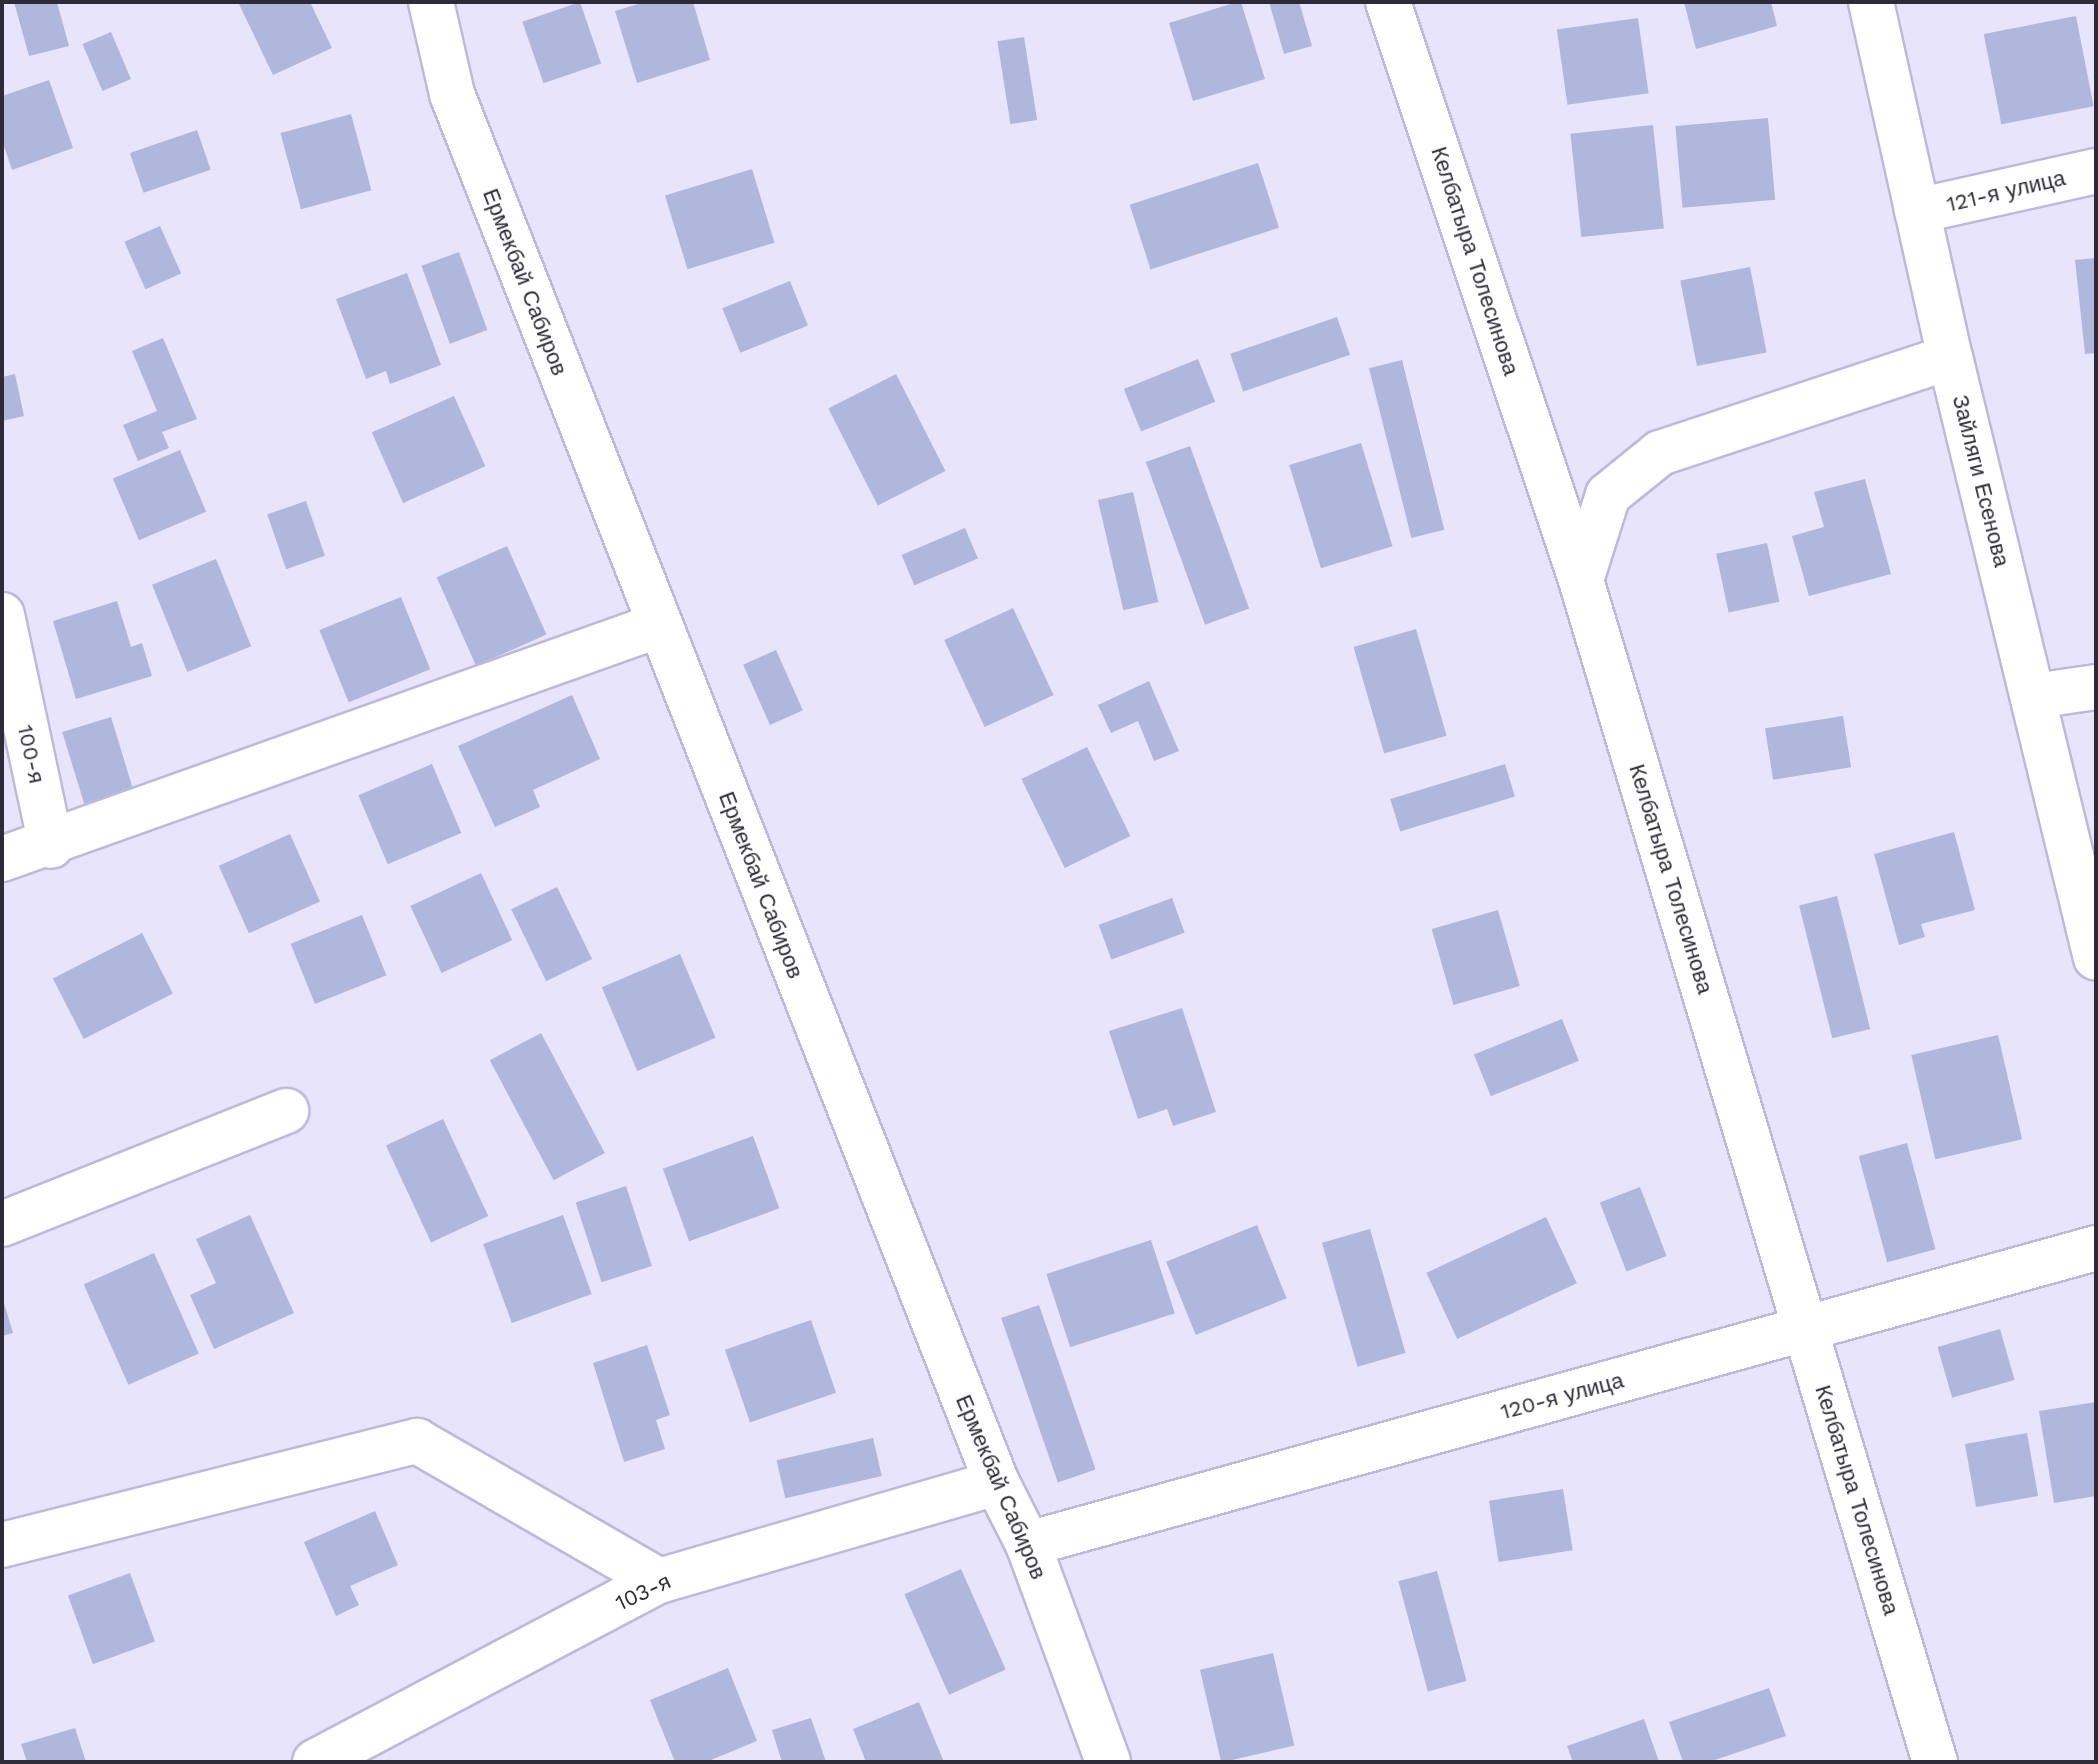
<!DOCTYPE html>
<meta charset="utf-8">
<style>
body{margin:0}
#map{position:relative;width:2098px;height:1764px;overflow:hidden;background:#e8e4fb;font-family:"Work Sans",sans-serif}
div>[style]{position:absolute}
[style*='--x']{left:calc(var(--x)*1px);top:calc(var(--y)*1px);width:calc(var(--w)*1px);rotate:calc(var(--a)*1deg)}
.building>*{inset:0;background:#afb8dc;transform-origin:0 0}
.roads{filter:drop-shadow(2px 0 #bfb8dd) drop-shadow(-2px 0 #bfb8dd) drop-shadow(0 2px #bfb8dd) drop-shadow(0 -2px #bfb8dd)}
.minor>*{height:44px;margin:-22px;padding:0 22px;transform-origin:22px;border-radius:22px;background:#fff}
span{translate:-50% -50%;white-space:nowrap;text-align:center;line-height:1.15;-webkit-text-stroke:6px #fff;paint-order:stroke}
.street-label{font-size:22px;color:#2e2b39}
.frame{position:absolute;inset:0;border:4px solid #2e2b39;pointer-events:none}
</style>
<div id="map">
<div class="building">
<div style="clip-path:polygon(14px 2px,57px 2px,69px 46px,29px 56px)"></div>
<div style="clip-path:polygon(238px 2px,310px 2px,332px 48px,273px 75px)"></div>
<div style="left:580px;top:2px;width:65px;height:61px;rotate:71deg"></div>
<div style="clip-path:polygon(645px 2px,693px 2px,710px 60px,637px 83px,615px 11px)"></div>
<div style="clip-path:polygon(1237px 2px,1241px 2px,1265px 79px,1193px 101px,1169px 23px)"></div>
<div style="clip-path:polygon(1269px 2px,1299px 2px,1312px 46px,1284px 54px)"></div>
<div style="clip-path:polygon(1684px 2px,1771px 2px,1777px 26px,1696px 49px)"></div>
<div style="left:2076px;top:16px;width:92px;height:94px;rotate:79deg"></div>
<div style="left:1638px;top:18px;width:76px;height:82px;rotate:82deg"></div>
<div style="left:111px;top:32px;width:51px;height:31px;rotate:67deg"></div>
<div style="left:1024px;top:37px;width:84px;height:27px;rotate:81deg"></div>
<div style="clip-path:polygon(49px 80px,73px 148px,12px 170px,2px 140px,2px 96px)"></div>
<div style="left:351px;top:114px;width:79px;height:73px;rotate:75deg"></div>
<div style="left:1768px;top:118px;width:82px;height:93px;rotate:85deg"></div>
<div style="left:1653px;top:125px;width:104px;height:83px;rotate:84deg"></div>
<div style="left:197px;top:130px;width:42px;height:71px;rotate:71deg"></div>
<div style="left:1258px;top:163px;width:68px;height:135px;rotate:72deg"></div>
<div style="left:752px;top:169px;width:77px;height:91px;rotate:73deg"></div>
<div style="left:160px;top:226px;width:52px;height:39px;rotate:66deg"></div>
<div style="left:459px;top:252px;width:83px;height:40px;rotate:70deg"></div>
<div style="clip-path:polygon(2096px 258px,2096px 353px,2085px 354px,2075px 260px)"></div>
<div style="left:1750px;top:267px;width:87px;height:71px;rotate:79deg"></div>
<div style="clip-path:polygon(407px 273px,441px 365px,390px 384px,386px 371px,366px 379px,336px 299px)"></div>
<div style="left:790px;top:281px;width:48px;height:73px;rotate:68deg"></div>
<div style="left:1337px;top:317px;width:40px;height:113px;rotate:71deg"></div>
<div style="clip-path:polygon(163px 338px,197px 419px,162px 432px,169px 448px,138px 461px,123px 425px,157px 411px,132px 351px)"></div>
<div style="left:1198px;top:359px;width:46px;height:80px;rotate:68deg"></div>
<div style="left:1402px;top:360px;width:175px;height:34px;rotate:76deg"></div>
<div style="clip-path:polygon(15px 374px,24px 416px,2px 421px,2px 377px)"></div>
<div style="left:896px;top:374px;width:109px;height:76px;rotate:63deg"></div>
<div style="left:454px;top:396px;width:77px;height:90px;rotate:66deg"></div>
<div style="left:1361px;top:443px;width:108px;height:75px;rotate:73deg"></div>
<div style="left:1190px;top:446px;width:173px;height:47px;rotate:70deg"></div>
<div style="left:180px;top:450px;width:67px;height:73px;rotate:67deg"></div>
<div style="clip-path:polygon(1865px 479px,1891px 574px,1809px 596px,1792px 536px,1824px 527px,1814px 492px)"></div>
<div style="left:1133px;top:492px;width:113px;height:36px;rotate:77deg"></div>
<div style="left:306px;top:501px;width:58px;height:41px;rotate:71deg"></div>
<div style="left:965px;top:528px;width:33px;height:69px;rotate:67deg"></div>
<div style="left:1767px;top:543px;width:60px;height:52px;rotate:78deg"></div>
<div style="left:507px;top:546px;width:97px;height:77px;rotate:66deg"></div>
<div style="left:216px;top:559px;width:94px;height:69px;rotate:68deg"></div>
<div style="left:401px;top:597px;width:78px;height:88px;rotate:68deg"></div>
<div style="clip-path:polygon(117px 601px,131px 647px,142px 643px,152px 676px,76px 699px,53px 621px)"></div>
<div style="left:1013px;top:608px;width:96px;height:76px;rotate:65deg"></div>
<div style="left:1416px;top:629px;width:111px;height:65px;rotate:74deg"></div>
<div style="left:776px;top:650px;width:66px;height:36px;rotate:66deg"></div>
<div style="clip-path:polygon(1149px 681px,1179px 751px,1154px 761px,1138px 721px,1111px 733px,1098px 705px)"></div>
<div style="clip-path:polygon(572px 695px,600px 759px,533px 790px,540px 807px,495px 827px,458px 746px)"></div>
<div style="left:1843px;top:716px;width:52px;height:79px;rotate:81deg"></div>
<div style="left:111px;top:717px;width:77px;height:51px;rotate:73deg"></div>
<div style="left:1087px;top:747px;width:99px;height:73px;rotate:64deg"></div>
<div style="left:432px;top:764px;width:75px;height:80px;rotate:67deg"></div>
<div style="left:1505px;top:764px;width:34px;height:120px;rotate:73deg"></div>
<div style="clip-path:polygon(1954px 832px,1975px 910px,1921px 924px,1925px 937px,1899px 945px,1874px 854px)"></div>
<div style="left:290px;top:834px;width:74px;height:78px;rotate:66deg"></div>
<div style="left:481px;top:873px;width:74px;height:78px;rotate:65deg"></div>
<div style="left:557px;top:887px;width:80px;height:51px;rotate:64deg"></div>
<div style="left:1837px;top:896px;width:137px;height:39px;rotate:76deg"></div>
<div style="left:1172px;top:898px;width:37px;height:78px;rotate:70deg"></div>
<div style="left:1498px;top:910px;width:79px;height:69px;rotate:74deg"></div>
<div style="left:362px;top:915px;width:65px;height:77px;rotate:68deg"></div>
<div style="left:142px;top:933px;width:68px;height:100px;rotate:63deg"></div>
<div style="left:680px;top:954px;width:91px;height:85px;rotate:67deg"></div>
<div style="clip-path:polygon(1182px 1008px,1216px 1112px,1173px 1126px,1167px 1109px,1138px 1119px,1109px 1031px)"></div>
<div style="left:1562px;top:1019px;width:45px;height:95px;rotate:68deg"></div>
<div style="left:541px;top:1033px;width:136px;height:58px;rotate:62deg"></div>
<div style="left:1998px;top:1035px;width:107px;height:89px;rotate:77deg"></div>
<div style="left:443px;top:1119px;width:107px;height:63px;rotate:65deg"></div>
<div style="left:753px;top:1136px;width:77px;height:96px;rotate:70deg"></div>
<div style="left:1907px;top:1143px;width:110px;height:50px;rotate:75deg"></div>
<div style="left:626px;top:1186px;width:84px;height:53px;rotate:72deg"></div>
<div style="left:1640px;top:1187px;width:74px;height:43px;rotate:69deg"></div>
<div style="clip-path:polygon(250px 1215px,294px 1313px,214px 1349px,190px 1295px,216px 1283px,196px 1239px)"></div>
<div style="left:563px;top:1215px;width:84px;height:85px;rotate:70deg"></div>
<div style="left:1546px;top:1217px;width:73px;height:132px;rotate:65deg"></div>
<div style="left:1257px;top:1225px;width:79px;height:98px;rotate:68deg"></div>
<div style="left:1370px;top:1229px;width:129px;height:50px;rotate:74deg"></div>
<div style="left:1151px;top:1240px;width:77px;height:110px;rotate:72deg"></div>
<div style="left:154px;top:1253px;width:110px;height:77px;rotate:66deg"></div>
<div style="clip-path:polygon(2px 1296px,13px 1333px,2px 1336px)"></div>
<div style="left:1039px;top:1305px;width:174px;height:40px;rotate:71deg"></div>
<div style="left:811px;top:1320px;width:77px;height:91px;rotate:71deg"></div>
<div style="left:2000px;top:1329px;width:53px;height:65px;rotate:74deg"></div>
<div style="clip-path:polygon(647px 1345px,670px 1415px,656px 1420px,665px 1449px,624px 1462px,593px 1363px)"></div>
<div style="clip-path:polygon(2096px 1402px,2096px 1496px,2054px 1503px,2039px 1411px)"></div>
<div style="left:2027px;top:1433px;width:64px;height:63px;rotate:80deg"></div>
<div style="left:873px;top:1438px;width:39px;height:99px;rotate:77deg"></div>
<div style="left:1563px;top:1489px;width:62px;height:75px;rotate:81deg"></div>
<div style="clip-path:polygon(375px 1511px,398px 1565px,350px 1586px,359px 1605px,336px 1616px,304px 1542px)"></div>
<div style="left:961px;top:1569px;width:110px;height:62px;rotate:66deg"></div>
<div style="left:1437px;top:1571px;width:114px;height:40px;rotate:75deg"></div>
<div style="left:130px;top:1573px;width:73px;height:66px;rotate:70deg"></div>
<div style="left:1273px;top:1653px;width:95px;height:75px;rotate:77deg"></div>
<div style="clip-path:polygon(728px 1668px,757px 1741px,706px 1762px,675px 1762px,650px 1700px)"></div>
<div style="clip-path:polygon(1769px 1688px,1786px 1736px,1709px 1762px,1683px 1762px,1669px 1722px)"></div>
<div style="clip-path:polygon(919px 1702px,944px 1762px,866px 1762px,853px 1729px)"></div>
<div style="clip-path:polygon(811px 1718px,826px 1762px,782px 1762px,772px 1730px)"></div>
<div style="clip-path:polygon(1644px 1719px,1659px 1762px,1573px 1762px,1567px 1746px)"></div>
<div style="clip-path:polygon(75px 1728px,86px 1762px,27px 1762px,21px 1744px)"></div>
</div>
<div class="roads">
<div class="minor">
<div style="--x:431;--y:2;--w:94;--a:77.1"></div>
<div style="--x:452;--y:94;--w:1492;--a:68.58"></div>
<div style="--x:997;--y:1483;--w:68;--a:63.1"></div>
<div style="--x:1028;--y:1544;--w:232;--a:69.8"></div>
<div style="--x:1388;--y:2;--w:609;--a:71.54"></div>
<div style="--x:1581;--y:580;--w:1234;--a:73.33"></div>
<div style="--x:1871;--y:2;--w:364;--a:77.5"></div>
<div style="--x:1950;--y:357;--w:618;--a:76.35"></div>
<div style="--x:1917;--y:211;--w:183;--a:-12.6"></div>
<div style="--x:1581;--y:580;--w:89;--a:-72.4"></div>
<div style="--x:1608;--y:495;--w:67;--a:-38.9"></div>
<div style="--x:1660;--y:453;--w:305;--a:-18.3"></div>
<div style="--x:2;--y:615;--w:236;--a:78"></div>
<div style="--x:2034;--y:696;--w:63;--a:-8.3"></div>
<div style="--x:2;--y:859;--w:697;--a:-19.6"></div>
<div style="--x:2;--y:1224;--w:306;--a:-21.7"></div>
<div style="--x:1028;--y:1544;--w:1108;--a:-15.49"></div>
<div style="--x:2;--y:1545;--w:428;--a:-14.1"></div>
<div style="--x:417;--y:1441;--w:280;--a:30"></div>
<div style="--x:315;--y:1762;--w:389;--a:-27.8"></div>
<div style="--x:659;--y:1581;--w:352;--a:-16.2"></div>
</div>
</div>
<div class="street-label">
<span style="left:2006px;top:191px;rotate:-13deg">121-я улица</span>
<span style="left:1475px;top:261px;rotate:72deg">Келбатыра Толесинова</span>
<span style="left:525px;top:282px;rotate:69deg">Ермекбай Сабиров</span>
<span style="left:1981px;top:481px;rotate:76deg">Зайляги Есенова</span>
<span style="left:31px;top:754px;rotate:78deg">100-я</span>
<span style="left:1671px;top:879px;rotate:73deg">Келбатыра Толесинова</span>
<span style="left:761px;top:885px;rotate:69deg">Ермекбай Сабиров</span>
<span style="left:1562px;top:1396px;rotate:-15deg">120-я улица</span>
<span style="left:1001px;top:1487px;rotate:67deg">Ермекбай Сабиров</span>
<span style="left:1857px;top:1500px;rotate:73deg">Келбатыра Толесинова</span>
<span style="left:643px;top:1592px;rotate:-25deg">103-я</span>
</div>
<div class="frame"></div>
</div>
